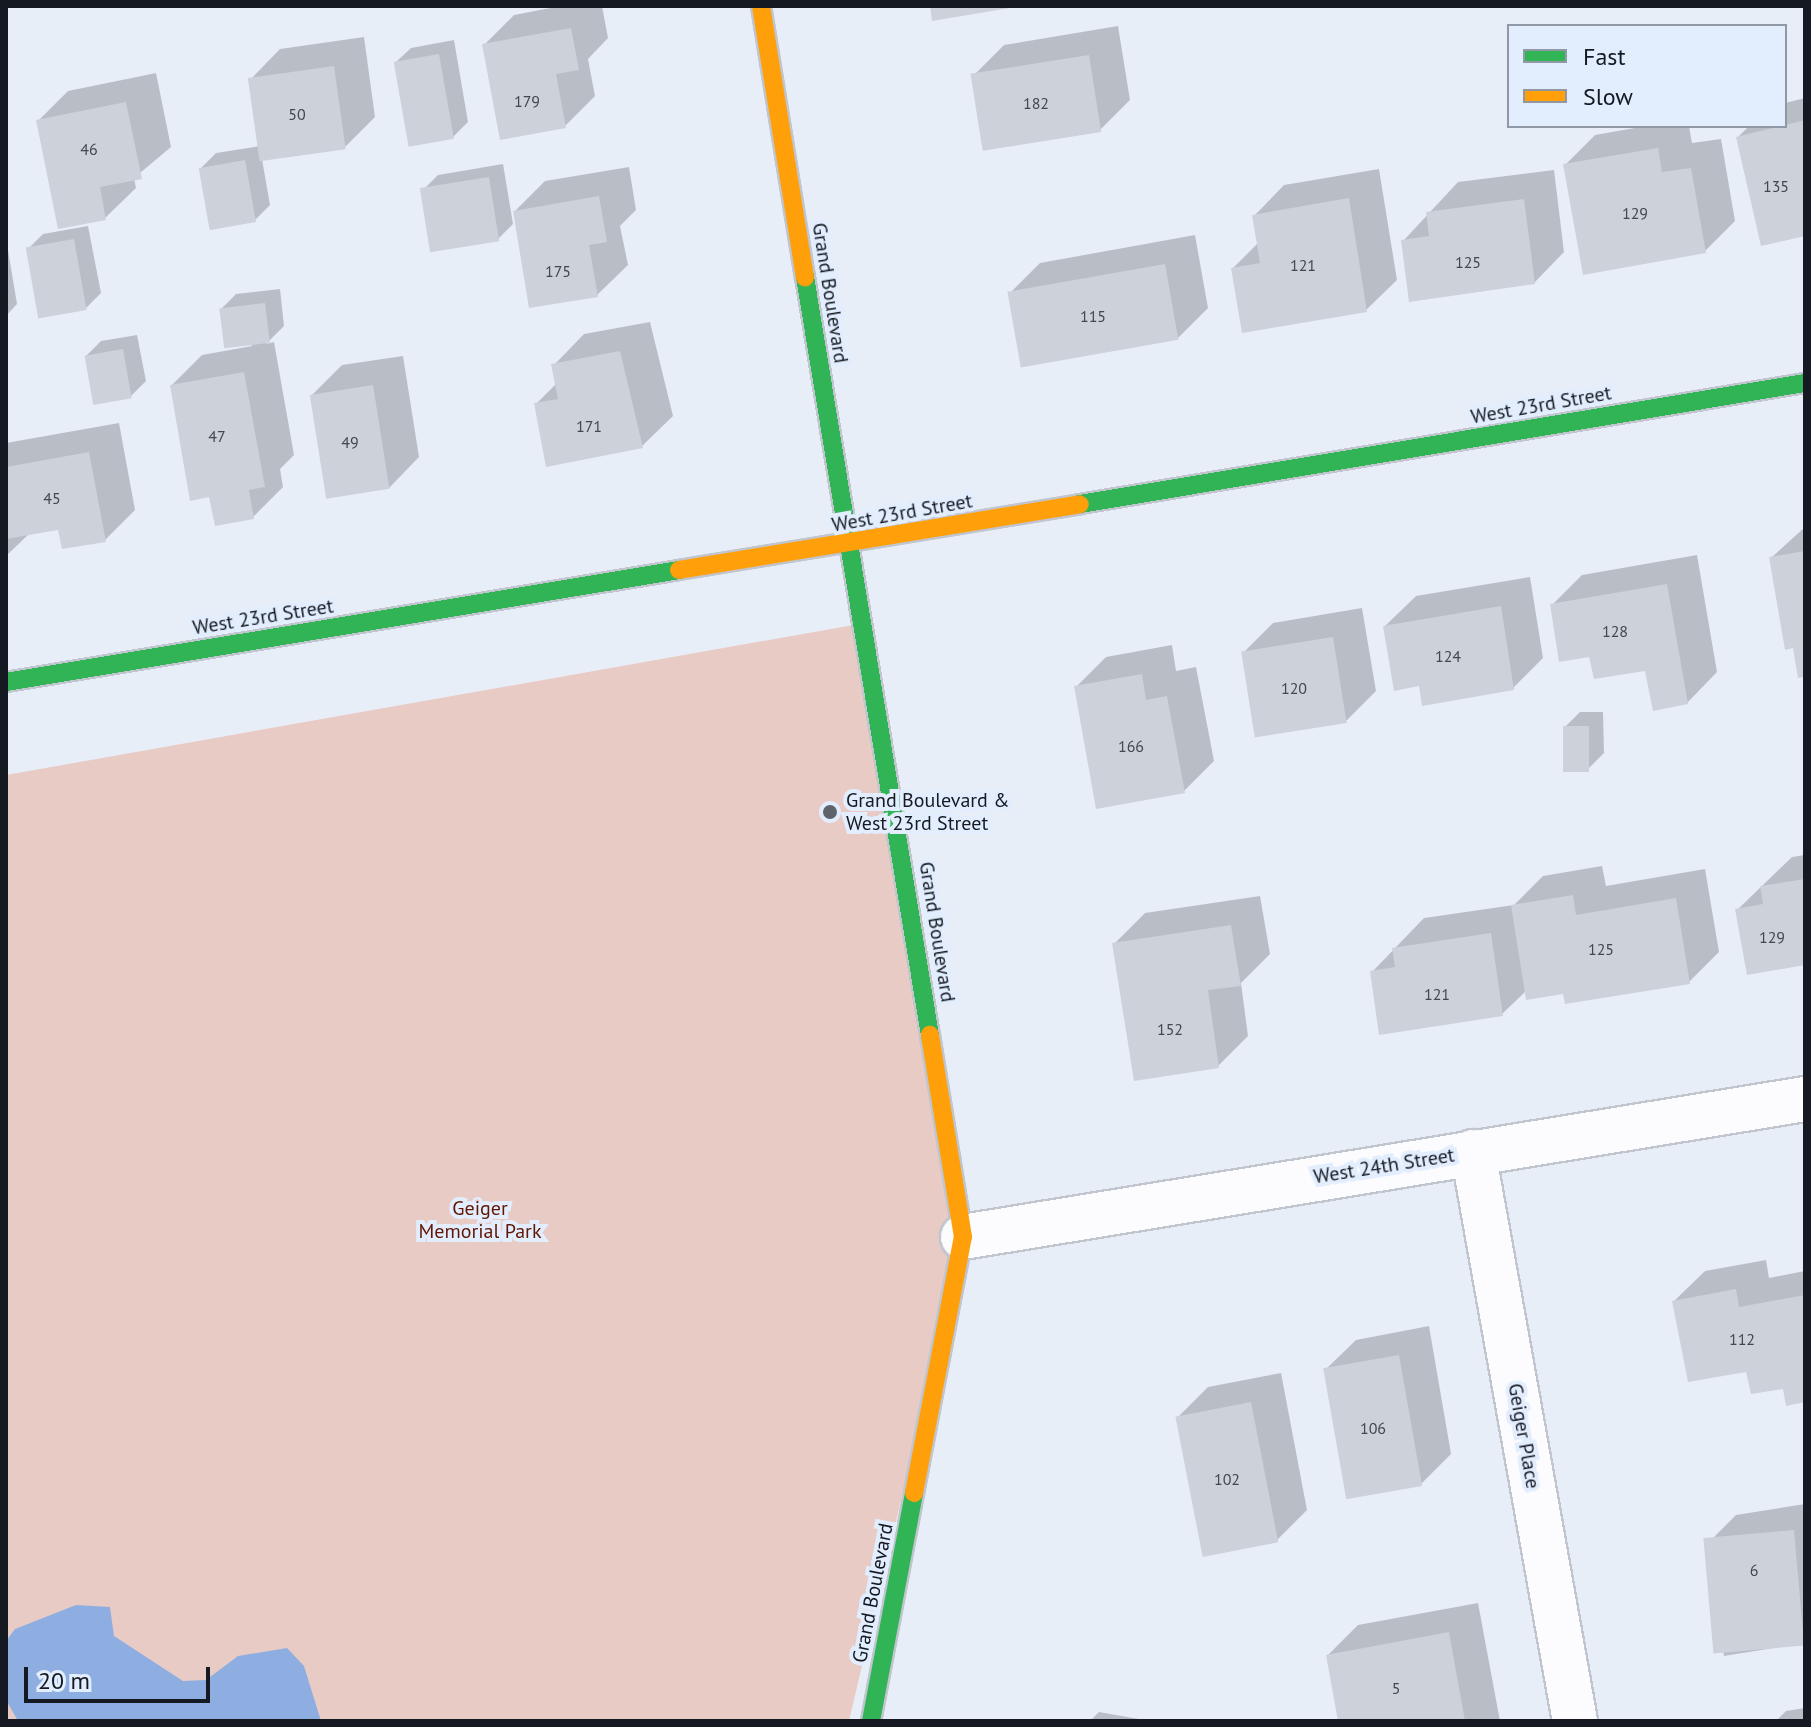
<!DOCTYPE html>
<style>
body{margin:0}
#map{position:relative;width:1811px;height:1727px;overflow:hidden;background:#e8eef8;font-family:"PT Sans",sans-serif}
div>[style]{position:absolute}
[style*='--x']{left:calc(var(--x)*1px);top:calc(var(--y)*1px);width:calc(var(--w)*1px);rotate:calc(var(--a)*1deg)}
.green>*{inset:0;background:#e9cbc6}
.water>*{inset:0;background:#8eaee1}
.shadow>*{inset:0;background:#0003}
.building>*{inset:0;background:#ccd1da;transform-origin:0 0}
.roads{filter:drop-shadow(2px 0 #c0c5ce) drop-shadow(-2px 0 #c0c5ce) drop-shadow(0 2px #c0c5ce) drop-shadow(0 -2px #c0c5ce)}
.street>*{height:44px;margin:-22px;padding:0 22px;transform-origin:22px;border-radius:22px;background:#fcfcfe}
.fast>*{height:18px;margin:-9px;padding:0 9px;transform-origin:9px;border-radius:9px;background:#30b455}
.slow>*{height:18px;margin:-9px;padding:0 9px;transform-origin:9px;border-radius:9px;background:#ff9f0a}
.dots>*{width:22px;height:22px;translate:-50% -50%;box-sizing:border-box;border:4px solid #e2edfe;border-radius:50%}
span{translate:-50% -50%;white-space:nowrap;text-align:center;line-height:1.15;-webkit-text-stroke:8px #e2edfe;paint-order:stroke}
.number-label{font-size:16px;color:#43474f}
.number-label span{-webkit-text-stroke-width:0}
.street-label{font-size:20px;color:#151921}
.poi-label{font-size:20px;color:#151921}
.left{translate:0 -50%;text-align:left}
.park-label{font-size:20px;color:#621500}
.frame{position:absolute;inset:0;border:8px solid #151921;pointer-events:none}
.legend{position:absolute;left:1507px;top:24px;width:280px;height:104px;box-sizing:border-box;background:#e2edfe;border:2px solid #9098a6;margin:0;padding:10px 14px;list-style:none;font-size:24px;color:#151921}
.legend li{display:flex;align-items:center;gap:16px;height:40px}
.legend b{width:40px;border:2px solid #9098a6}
.scale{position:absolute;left:24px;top:1667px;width:186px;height:36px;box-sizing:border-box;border:4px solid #151921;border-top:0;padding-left:10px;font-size:24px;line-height:28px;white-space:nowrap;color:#151921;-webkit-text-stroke:6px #e2edfe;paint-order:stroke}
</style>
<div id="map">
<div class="green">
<div style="clip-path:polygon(865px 623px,963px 1237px,849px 1721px,6px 1721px,6px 775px)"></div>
</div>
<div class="water">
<div style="clip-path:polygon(76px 1605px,110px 1607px,114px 1636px,183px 1681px,206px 1680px,238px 1656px,287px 1648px,304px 1666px,321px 1721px,18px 1721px,6px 1700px,6px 1641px,15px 1629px)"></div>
</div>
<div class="shadow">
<div style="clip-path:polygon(561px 6px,602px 6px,608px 38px,588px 59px,595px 96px,565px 126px,484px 45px,514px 15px)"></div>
<div style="clip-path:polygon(1118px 26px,1130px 100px,1100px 130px,974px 75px,1004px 45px)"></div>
<div style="clip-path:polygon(364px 37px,375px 117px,345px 147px,262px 159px,270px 205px,255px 220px,201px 168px,216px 153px,260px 146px,250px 80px,280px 49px)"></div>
<div style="clip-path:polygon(454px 40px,468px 122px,453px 137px,396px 62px,411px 48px)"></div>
<div style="clip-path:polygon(156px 73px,171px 147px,134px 178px,136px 188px,105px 218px,38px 121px,68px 91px)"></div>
<div style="clip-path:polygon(1805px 98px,1805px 234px,1738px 137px,1749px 126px,1785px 126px,1785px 103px)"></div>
<div style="clip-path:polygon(1646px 126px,1689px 126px,1692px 143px,1721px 139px,1735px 221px,1705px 251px,1565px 165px,1595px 135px)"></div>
<div style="clip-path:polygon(503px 164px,513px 224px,498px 239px,423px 190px,438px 175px)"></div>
<div style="clip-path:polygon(629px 167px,636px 210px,620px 226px,628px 265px,597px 295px,515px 211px,545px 181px)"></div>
<div style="clip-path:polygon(1379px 169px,1397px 280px,1366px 310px,1233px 268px,1258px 243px,1254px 216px,1284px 185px)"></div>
<div style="clip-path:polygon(1554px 170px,1564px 252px,1534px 283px,1404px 240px,1458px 182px)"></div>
<div style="clip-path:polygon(88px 226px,101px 293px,86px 308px,28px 249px,43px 234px)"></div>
<div style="clip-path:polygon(1195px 235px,1208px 308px,1178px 338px,1010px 293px,1040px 263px)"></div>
<div style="clip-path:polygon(6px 238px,17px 304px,6px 316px)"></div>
<div style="clip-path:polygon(280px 289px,284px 326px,266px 344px,274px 342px,294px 455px,280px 469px,283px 487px,253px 517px,211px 495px,172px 385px,202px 355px,252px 346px,221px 309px,236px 294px)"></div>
<div style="clip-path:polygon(650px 322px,673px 416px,642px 446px,536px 404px,557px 383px,554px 365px,584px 334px)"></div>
<div style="clip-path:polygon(137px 335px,146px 381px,131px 396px,86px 356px,101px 341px)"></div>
<div style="clip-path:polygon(403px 356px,419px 457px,389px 488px,312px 395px,342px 365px)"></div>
<div style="clip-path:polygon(119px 423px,135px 510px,105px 540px,60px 527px,31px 532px,6px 556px,6px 443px)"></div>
<div style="clip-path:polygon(1805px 527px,1805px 675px,1771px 558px)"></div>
<div style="clip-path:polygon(1697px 555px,1717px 672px,1687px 703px,1647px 668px,1591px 655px,1552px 605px,1582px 575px)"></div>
<div style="clip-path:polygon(1530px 577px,1543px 658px,1513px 688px,1385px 626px,1416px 596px)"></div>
<div style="clip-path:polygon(1362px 608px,1376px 691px,1346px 721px,1243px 653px,1273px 623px)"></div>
<div style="clip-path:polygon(1172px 645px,1176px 671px,1196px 667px,1214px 761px,1184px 791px,1076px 687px,1106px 657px)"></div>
<div style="clip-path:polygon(1580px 712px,1603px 712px,1604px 753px,1589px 768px,1565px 727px)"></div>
<div style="clip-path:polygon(1805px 855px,1805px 963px,1737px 910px,1792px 857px)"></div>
<div style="clip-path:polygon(1602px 866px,1606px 886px,1705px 869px,1719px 952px,1689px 982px,1527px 990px,1502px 1014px,1372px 972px,1424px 918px,1514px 905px,1543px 876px)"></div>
<div style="clip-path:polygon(1260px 896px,1270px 954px,1241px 983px,1248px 1036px,1218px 1066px,1115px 943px,1145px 913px)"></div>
<div style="clip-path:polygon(1766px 1260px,1769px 1278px,1805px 1271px,1805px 1400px,1748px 1369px,1674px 1301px,1705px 1271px)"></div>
<div style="clip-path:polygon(1429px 1326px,1451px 1454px,1421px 1484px,1325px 1370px,1356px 1340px)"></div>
<div style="clip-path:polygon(1281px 1373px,1307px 1510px,1277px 1540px,1178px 1417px,1208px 1387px)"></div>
<div style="clip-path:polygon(1805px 1504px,1805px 1643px,1724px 1656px,1706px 1545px,1736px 1515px)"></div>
<div style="clip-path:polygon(1478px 1603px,1500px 1721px,1340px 1721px,1328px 1655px,1358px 1625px)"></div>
<div style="clip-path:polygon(1805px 1708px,1805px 1721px,1776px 1721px,1786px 1711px)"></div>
<div style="clip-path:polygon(1099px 1712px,1150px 1721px,1090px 1721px)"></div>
</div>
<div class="building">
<div style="clip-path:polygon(930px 6px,1010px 6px,1010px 8px,932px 21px)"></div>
<div style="clip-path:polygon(571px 28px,579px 70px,556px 74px,566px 128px,500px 140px,482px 44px)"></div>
<div style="left:439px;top:54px;width:86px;height:46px;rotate:80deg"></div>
<div style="left:1089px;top:55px;width:78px;height:120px;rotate:81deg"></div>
<div style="left:334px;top:66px;width:84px;height:87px;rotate:82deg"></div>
<div style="clip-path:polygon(126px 102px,142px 179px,100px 187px,106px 220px,58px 229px,36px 120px)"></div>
<div style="clip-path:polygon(1805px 120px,1805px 236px,1761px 246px,1736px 137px)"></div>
<div style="clip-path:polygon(1658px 148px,1662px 172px,1691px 168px,1706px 253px,1583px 275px,1563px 164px)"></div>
<div style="left:245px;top:160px;width:63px;height:47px;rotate:80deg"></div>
<div style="left:489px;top:177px;width:65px;height:70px;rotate:81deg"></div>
<div style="clip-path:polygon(599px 196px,607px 242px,589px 245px,598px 297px,529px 308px,513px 211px)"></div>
<div style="clip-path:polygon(1349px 198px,1367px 312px,1242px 333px,1231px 268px,1260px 263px,1252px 215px)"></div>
<div style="clip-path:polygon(1524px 199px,1535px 284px,1409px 302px,1401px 240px,1429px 236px,1426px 212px)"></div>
<div style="left:74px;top:239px;width:72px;height:49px;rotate:80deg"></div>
<div style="left:1165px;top:264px;width:77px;height:160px;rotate:80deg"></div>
<div style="left:265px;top:303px;width:40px;height:46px;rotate:83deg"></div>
<div style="left:123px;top:349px;width:50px;height:39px;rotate:80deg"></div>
<div style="clip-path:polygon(620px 351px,643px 448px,546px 467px,534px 403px,558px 399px,551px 364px)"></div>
<div style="clip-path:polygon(244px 372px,265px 487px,249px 490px,254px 519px,215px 526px,209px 497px,190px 501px,170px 385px)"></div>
<div style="left:373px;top:385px;width:105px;height:64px;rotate:81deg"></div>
<div style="clip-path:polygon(89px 452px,106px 542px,62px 549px,58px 530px,6px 539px,6px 467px)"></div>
<div style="clip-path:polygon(1805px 551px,1805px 677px,1798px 678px,1793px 648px,1785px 650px,1769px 557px)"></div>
<div style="clip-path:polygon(1667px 584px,1688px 704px,1653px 711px,1645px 671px,1594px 679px,1589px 657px,1559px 662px,1550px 604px)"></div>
<div style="clip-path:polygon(1501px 606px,1514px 690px,1422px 706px,1419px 686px,1394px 691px,1383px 626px)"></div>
<div style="left:1333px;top:637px;width:87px;height:93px;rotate:81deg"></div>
<div style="clip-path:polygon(1142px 674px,1146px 700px,1167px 696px,1185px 793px,1096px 809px,1074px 686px)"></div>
<div style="left:1563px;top:726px;width:26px;height:46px"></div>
<div style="clip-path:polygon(1805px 879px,1805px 965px,1747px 975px,1735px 909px,1763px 904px,1760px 886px)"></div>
<div style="clip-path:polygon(1573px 895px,1576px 915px,1676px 898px,1690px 984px,1565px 1004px,1563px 994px,1526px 1000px,1511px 905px)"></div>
<div style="clip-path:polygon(1231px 925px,1241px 986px,1208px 990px,1219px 1068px,1134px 1081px,1112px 943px)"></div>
<div style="clip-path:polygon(1491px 933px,1503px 1016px,1379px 1035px,1370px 971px,1395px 967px,1392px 948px)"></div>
<div style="clip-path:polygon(1736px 1289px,1739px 1307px,1805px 1295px,1805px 1402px,1786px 1406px,1783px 1389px,1751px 1394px,1746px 1372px,1688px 1382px,1672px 1301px)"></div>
<div style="left:1399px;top:1355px;width:133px;height:77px;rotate:80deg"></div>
<div style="left:1251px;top:1402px;width:143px;height:77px;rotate:79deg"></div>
<div style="left:1794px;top:1530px;width:116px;height:91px;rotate:85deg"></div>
<div style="clip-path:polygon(1449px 1632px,1465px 1721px,1338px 1721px,1326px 1655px)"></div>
</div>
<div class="roads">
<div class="street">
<div style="--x:1473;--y:1152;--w:578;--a:79.84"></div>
<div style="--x:963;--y:1237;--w:853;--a:-9.31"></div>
</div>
<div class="fast">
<div style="--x:805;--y:277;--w:768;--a:80.64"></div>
<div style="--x:1080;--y:504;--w:735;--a:-9.48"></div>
<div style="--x:6;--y:682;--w:682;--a:-9.45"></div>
<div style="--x:871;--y:1721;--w:232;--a:-79.3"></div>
</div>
<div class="slow">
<div style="--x:761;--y:6;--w:275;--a:80.8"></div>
<div style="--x:679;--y:570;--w:406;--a:-9.3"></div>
<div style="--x:914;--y:1493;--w:261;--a:-79.2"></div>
<div style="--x:963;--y:1237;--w:205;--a:-99.3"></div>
</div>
</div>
<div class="dots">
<div style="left:830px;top:812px;background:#5f646c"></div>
</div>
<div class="number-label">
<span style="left:527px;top:101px">179</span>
<span style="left:1036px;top:103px">182</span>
<span style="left:297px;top:114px">50</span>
<span style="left:89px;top:149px">46</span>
<span style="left:1776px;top:186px">135</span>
<span style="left:1635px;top:213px">129</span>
<span style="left:1468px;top:262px">125</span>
<span style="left:1303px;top:265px">121</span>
<span style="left:558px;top:271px">175</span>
<span style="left:1093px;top:316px">115</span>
<span style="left:589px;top:426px">171</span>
<span style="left:217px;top:436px">47</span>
<span style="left:350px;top:442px">49</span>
<span style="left:52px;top:498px">45</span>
<span style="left:1615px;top:631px">128</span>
<span style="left:1448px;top:656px">124</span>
<span style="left:1294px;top:688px">120</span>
<span style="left:1131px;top:746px">166</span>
<span style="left:1772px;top:937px">129</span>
<span style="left:1601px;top:949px">125</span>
<span style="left:1437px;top:994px">121</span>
<span style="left:1170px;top:1029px">152</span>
<span style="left:1742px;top:1339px">112</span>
<span style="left:1373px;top:1428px">106</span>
<span style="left:1227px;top:1479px">102</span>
<span style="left:1754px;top:1570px">6</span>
<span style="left:1396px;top:1688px">5</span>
</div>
<div class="street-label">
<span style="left:830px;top:293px;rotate:81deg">Grand Boulevard</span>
<span style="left:1541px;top:405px;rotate:-10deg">West 23rd Street</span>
<span style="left:902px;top:513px;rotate:-10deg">West 23rd Street</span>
<span style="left:263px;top:617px;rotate:-9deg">West 23rd Street</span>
<span style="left:937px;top:932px;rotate:81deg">Grand Boulevard</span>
<span style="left:1384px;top:1166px;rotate:-9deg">West 24th Street</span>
<span style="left:1524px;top:1436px;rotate:80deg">Geiger Place</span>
<span style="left:873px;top:1593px;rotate:-79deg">Grand Boulevard</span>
</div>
<div class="poi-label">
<span class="left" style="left:846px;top:812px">Grand Boulevard &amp;<br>West 23rd Street</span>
</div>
<div class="park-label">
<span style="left:480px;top:1220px">Geiger<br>Memorial Park</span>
</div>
<div class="frame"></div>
<ul class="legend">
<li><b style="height:10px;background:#30b455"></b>Fast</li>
<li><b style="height:10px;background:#ff9f0a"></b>Slow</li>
</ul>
<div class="scale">20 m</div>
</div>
